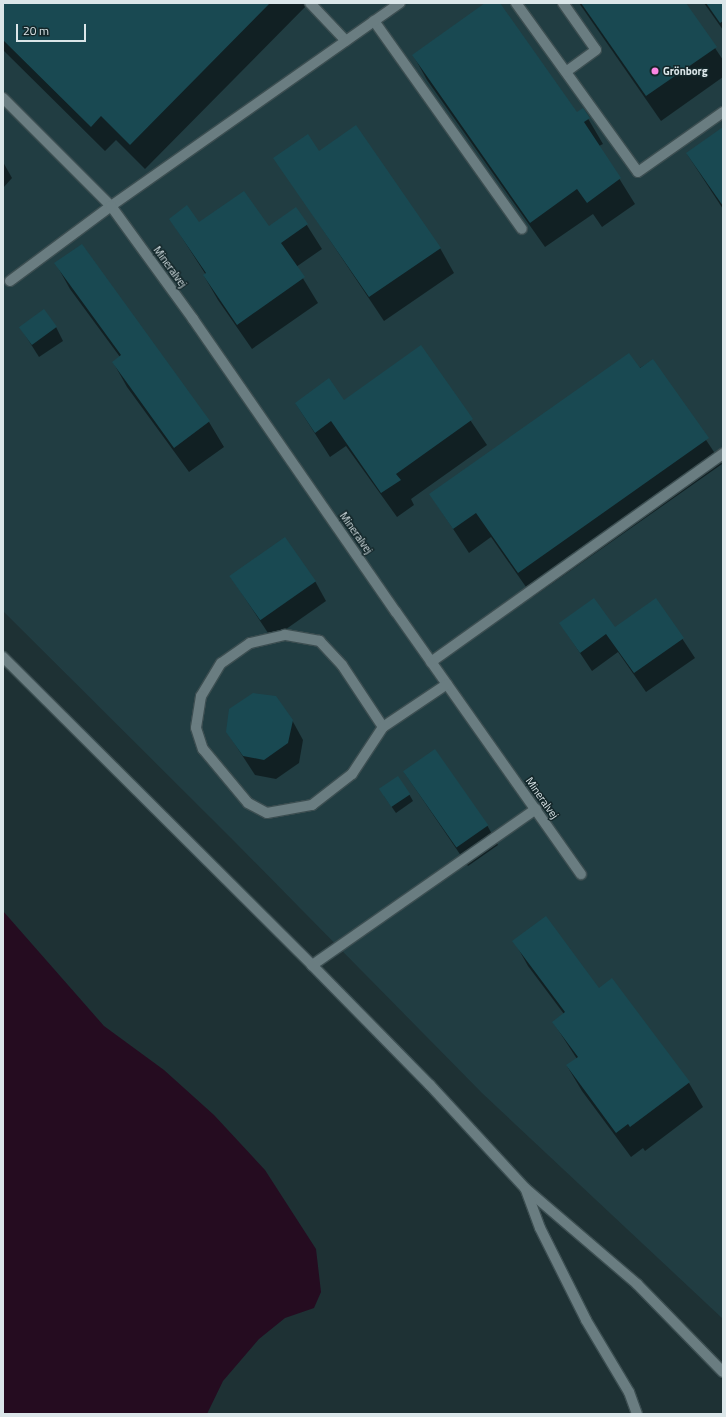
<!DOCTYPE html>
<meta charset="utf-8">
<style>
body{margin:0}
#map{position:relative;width:726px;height:1417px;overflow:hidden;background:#1e3134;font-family:"Titillium Web",sans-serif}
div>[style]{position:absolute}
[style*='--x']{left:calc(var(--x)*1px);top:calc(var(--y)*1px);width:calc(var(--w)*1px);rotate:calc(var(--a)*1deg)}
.built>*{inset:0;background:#213d42}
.water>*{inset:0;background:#250c20}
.shadow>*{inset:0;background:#0007}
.building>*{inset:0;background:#194952;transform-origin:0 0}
.roads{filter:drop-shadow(1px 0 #3c4e51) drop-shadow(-1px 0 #3c4e51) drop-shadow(0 1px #3c4e51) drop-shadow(0 -1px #3c4e51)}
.minor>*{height:10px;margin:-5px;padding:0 5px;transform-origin:5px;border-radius:5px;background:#6a7d81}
.dots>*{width:11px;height:11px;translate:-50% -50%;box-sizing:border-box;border:2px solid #14272a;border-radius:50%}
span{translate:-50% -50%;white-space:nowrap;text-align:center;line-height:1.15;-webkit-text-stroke:3px #14272a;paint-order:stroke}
.poi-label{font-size:11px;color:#dbe6e9;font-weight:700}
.left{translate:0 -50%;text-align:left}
.street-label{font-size:11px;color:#dbe6e9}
.frame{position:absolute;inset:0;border:4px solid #dbe6e9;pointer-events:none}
.scale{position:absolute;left:16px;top:24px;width:70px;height:18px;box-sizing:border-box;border:2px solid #dbe6e9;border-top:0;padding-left:5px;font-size:12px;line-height:14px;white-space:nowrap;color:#dbe6e9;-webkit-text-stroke:3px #14272a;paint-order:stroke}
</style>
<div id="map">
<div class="built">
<div style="clip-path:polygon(3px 3px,723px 3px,723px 1319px,482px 1093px,231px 838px,3px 611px)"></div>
</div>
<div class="water">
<div style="clip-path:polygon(3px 911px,104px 1026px,164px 1070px,214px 1115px,265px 1170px,316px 1249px,321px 1292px,314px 1308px,285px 1318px,259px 1339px,223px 1381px,207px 1414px,3px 1414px)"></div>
</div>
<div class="shadow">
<div style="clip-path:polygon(3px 3px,309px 3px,145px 169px,116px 140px,105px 151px,3px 50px)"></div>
<div style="clip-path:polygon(487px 3px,499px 3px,577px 113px,583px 110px,603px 144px,599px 146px,635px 204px,602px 227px,593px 214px,545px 247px,427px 80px,413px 55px)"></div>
<div style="clip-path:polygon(579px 3px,685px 3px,723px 60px,723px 77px,661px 121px)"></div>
<div style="clip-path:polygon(704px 3px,723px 3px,723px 30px)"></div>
<div style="clip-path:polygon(723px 128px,723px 209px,687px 154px)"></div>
<div style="clip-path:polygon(319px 152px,440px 248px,454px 273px,384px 321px,275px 158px)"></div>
<div style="clip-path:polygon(3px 162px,12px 178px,3px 188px)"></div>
<div style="clip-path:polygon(296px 208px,322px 249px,296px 267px,318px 303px,252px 349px,218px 300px,204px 276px,206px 275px,170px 219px,199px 224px,269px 228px)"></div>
<div style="clip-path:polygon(82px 245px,209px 422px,224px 447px,189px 472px,127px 387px,113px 362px,120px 357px,70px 289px,56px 264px)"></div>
<div style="clip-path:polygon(20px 327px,56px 327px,63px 341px,39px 357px)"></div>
<div style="clip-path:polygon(421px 347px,487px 445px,411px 499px,414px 505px,397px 517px,346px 446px,330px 457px,296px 404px,344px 401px)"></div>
<div style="clip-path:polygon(653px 360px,722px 464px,533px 597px,491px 537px,469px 553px,430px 494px)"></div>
<div style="clip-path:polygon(231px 577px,315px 581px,326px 601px,272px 639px)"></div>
<div style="clip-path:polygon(656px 599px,695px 658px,646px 692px,618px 652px,592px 671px,560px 623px,614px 629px)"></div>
<div style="clip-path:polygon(292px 720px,303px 740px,299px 763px,276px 779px,255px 775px,227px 732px)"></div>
<div style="clip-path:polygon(404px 772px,487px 825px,498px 845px,468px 866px)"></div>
<div style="clip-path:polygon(409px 794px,413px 801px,396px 813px,384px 796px)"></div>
<div style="clip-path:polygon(514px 941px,599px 989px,689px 1083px,703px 1107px,645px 1151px,643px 1148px,631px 1157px,582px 1091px,567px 1066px,577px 1059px,553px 1022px,564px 1014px,528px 966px)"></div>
</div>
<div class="building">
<div style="clip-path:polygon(3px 3px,270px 3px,130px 145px,101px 116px,91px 127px,3px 40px)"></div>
<div style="clip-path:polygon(485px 3px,500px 3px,577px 112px,583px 108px,590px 118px,584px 122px,621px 178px,587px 203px,577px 189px,530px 223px,412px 55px)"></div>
<div style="clip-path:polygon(581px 3px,686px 3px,717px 47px,646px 96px)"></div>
<div style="clip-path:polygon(706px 3px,723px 3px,723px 21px,720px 23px)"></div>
<div style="clip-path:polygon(356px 125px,441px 248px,369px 297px,273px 158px,308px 134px,319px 151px)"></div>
<div style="clip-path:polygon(723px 127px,723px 206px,686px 153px)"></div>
<div style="clip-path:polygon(244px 191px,269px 226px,296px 207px,308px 224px,281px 243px,305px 277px,237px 325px,203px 275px,206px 273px,169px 219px,187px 205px,199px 222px)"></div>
<div style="clip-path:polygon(82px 244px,210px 421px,174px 448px,112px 362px,121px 355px,54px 263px)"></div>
<div style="left:44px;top:309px;width:22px;height:31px;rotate:54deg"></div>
<div style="clip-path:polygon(421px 345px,473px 419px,396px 474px,401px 480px,381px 493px,331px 421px,315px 433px,295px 403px,329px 378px,344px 400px)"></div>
<div style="clip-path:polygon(629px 353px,640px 368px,653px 359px,709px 438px,518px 573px,476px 513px,453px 529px,429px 494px)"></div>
<div style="left:285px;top:537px;width:54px;height:68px;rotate:55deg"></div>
<div style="clip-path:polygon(594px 598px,615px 627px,656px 598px,684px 638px,634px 673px,606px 634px,580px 653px,559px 623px)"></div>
<div style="clip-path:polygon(253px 693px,276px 696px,293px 720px,288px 743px,264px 760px,243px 756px,226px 732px,229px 709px)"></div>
<div style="left:435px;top:749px;width:93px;height:39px;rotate:55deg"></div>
<div style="left:398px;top:776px;width:22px;height:23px;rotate:56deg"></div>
<div style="clip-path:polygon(546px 916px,599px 988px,612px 978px,690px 1082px,630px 1127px,628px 1124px,616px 1133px,566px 1065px,578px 1057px,552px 1022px,565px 1012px,512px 941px)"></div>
</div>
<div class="roads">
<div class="minor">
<div style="--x:310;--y:3;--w:52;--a:46.5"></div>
<div style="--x:516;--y:3;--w:208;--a:54.2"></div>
<div style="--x:638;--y:172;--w:104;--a:-35.2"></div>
<div style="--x:563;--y:3;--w:57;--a:54.9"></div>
<div style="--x:596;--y:50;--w:37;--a:144"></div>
<div style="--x:374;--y:21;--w:255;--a:54.6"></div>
<div style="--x:3;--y:98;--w:153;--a:45"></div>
<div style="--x:111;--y:206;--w:353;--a:-35.1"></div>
<div style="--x:10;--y:281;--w:126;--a:-36.6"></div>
<div style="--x:111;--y:206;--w:140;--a:54"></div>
<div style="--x:193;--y:319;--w:356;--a:55.3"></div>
<div style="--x:396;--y:612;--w:321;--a:54.8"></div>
<div style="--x:3;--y:657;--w:436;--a:44.9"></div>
<div style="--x:431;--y:662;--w:359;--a:-35.5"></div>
<div style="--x:383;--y:727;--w:74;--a:-123.5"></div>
<div style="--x:342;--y:665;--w:33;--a:-133"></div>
<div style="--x:320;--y:641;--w:36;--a:-170"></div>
<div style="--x:285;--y:635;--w:36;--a:167"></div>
<div style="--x:250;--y:643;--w:35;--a:145"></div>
<div style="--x:221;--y:663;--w:39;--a:121"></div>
<div style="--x:201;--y:696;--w:32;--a:99"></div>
<div style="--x:196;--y:728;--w:22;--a:72"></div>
<div style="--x:203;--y:749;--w:70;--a:50.2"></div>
<div style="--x:248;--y:803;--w:21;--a:28"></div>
<div style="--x:267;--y:813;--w:46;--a:-10.1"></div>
<div style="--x:312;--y:805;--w:51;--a:-37.8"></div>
<div style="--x:352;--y:774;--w:56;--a:-56.6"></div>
<div style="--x:383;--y:727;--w:77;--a:-33.9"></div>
<div style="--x:536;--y:809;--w:273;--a:145.1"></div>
<div style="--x:312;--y:965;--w:168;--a:45.5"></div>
<div style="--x:430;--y:1085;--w:140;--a:47.3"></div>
<div style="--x:525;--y:1188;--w:148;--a:40.6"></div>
<div style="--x:637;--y:1284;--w:123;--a:45.7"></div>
<div style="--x:526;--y:1190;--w:40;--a:69.8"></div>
<div style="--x:540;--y:1228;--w:103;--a:63.4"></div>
<div style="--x:586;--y:1320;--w:84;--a:59.2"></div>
<div style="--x:629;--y:1392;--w:23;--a:70"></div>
</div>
</div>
<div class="dots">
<div style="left:655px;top:71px;background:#fc86e3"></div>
</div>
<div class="poi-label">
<span class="left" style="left:663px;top:71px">Grönborg</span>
</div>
<div class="street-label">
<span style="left:170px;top:267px;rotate:54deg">Mineralvej</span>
<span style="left:356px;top:533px;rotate:55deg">Mineralvej</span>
<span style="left:542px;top:798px;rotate:55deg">Mineralvej</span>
</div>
<div class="frame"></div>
<div class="scale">20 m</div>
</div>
